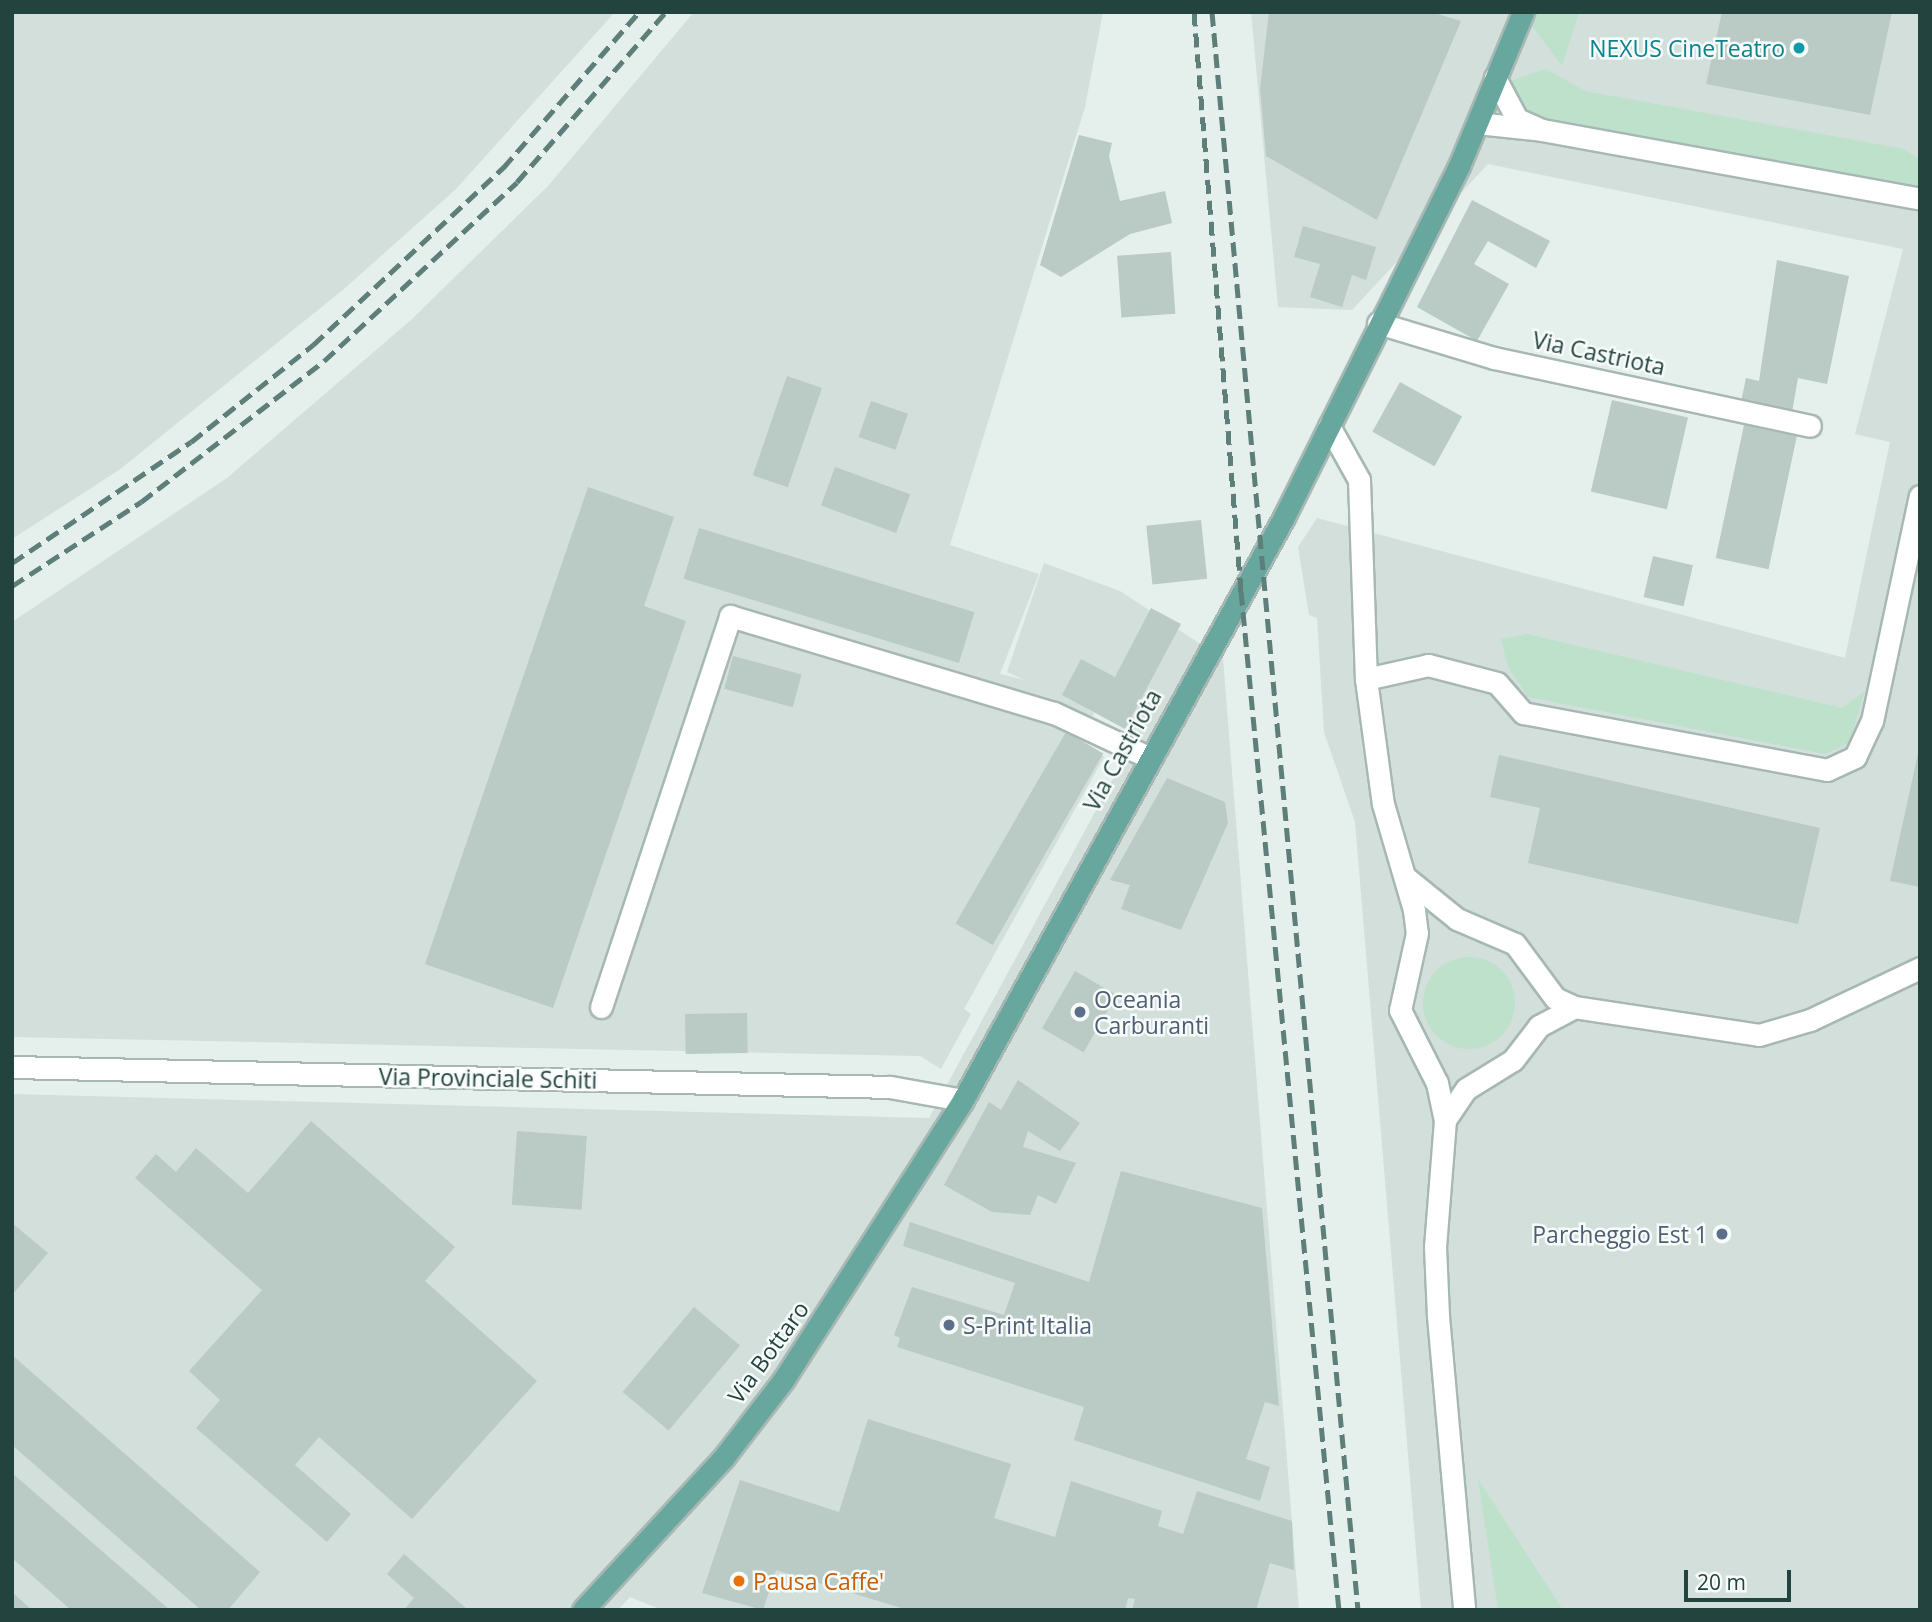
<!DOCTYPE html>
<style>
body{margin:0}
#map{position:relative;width:1932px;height:1622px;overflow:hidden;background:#e5efec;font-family:"Open Sans",sans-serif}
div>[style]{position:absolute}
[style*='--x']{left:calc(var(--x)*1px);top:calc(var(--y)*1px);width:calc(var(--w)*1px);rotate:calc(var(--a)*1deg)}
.built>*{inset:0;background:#d3dfdb}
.green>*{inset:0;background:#bde1cb}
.round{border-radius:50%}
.building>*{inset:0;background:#bacac5;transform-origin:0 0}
.roads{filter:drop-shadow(2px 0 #a7b8b4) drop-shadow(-2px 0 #a7b8b4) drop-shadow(0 2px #a7b8b4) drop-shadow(0 -2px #a7b8b4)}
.minor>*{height:21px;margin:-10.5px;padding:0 10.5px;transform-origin:10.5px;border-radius:10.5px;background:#fff}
.major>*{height:21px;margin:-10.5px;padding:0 10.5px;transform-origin:10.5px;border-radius:10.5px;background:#67a79e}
.rail>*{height:5px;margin-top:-2.5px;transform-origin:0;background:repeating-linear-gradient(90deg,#5d7e79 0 14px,transparent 0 21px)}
.dots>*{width:19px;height:19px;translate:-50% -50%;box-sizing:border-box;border:4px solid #f7fbf9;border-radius:50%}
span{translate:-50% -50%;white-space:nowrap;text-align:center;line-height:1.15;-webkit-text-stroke:5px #f7fbf9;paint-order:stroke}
.culture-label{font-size:23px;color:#0d838f}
.right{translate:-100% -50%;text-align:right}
.street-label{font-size:23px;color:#23433e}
.service-label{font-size:23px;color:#4e5e75}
.left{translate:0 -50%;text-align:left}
.food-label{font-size:23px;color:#c56008}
.frame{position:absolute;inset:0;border:14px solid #23433e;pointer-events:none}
.scale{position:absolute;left:1684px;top:1570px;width:107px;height:32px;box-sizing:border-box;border:4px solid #23433e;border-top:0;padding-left:9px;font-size:21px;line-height:24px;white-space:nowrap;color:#23433e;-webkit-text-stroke:5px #f7fbf9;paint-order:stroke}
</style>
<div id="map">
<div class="built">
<div style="clip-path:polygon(12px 12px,615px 12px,456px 189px,344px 289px,119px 470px,12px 539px)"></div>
<div style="clip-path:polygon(694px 12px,1103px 12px,1085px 107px,950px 545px,1039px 574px,1000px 674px,1025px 680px,1007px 672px,1044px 563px,1120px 591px,1223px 659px,1299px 1610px,662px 1610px,630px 1597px,618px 1610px,12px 1610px,12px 1094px,929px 1118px,1139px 731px,1086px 708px,1094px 713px,1081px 739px,1104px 757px,964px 1009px,971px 1014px,941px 1069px,920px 1056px,12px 1037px,12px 622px,227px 478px,411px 320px,548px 186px)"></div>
<div style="clip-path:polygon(1251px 12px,1920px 12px,1920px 1610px,1421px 1610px,1355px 822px,1324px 732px,1317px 618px,1309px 615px,1298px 547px,1317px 518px,1845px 658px,1890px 442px,1855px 434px,1903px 249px,1488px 164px,1352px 310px,1278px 307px)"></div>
</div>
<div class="green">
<div style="clip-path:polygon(1579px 12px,1562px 66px,1523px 14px)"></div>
<div style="clip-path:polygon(1546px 69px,1585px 91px,1904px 149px,1920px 160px,1920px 192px,1543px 124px,1522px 111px,1506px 82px)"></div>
<div style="clip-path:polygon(1527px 634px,1842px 708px,1865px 691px,1849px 743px,1825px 754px,1528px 697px,1508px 667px,1501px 639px)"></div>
<div class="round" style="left:1423px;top:957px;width:92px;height:92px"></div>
<div style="clip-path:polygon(1478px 1479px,1563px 1610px,1498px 1610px)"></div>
</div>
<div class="building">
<div style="clip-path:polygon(1269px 12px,1431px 12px,1461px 21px,1377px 220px,1266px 156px,1260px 89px)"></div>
<div style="clip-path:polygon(1722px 12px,1892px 12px,1870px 115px,1706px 84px)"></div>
<div style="clip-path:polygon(1079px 135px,1112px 143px,1109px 156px,1120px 201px,1165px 191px,1172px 223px,1130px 234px,1061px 277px,1040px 265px)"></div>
<div style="clip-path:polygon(1472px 200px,1550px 241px,1536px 268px,1488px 241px,1474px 264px,1509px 284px,1477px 341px,1417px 307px)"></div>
<div style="clip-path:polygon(1303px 226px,1376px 247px,1366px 280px,1352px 275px,1342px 307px,1310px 297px,1320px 264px,1294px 257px)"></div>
<div style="left:1171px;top:252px;width:62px;height:54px;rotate:86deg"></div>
<div style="clip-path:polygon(1777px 260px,1849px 276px,1827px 384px,1798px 378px,1792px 412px,1741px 402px,1746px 378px,1759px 381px)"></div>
<div style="left:787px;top:376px;width:37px;height:105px;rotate:19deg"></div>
<div style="left:1400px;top:382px;width:71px;height:57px;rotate:29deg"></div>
<div style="left:1612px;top:400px;width:78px;height:94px;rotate:13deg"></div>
<div style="left:871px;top:401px;width:39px;height:38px;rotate:19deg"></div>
<div style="left:1744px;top:425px;width:54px;height:136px;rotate:12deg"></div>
<div style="left:835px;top:467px;width:80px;height:41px;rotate:20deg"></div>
<div style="clip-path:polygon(588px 487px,674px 517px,644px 606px,686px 621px,553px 1008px,425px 964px)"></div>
<div style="left:1201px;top:520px;width:59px;height:55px;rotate:84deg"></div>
<div style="left:699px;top:528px;width:288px;height:53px;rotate:17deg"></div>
<div style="left:1653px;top:556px;width:41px;height:42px;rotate:13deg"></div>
<div style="clip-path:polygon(1151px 608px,1181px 624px,1125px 729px,1062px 695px,1081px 659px,1115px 677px)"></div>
<div style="left:733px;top:656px;width:71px;height:34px;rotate:15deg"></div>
<div style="left:1066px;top:732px;width:43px;height:221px;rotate:30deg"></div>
<div style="clip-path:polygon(1919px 749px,1920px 750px,1920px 887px,1890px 881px)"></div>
<div style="clip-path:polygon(1499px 755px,1820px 828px,1798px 924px,1528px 863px,1540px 808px,1490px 797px)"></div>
<div style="clip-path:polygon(1167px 778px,1225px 802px,1228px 823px,1181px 930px,1121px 909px,1130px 885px,1110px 880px)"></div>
<div style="left:1075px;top:971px;width:48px;height:66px;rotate:30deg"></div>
<div style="left:747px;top:1013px;width:40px;height:62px;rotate:89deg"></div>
<div style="clip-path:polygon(1018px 1080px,1080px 1123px,1060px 1151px,1028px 1131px,1023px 1147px,1076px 1163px,1056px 1204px,1038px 1195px,1030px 1215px,992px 1212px,944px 1185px,989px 1102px,1001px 1110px)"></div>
<div style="clip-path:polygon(311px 1121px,455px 1247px,425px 1281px,537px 1381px,412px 1519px,319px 1437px,295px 1465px,351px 1514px,327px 1542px,196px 1428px,220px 1400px,189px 1371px,262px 1290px,135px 1178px,156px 1154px,176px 1172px,196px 1148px,248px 1193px)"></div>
<div style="left:517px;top:1131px;width:70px;height:74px;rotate:4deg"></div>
<div style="clip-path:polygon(1121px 1171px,1262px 1208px,1279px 1406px,1265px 1402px,1246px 1459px,1270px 1467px,1260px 1501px,1074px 1440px,1084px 1407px,897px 1347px,900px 1338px,894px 1335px,912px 1287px,1004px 1315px,1015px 1283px,903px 1246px,910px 1222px,1089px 1282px)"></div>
<div style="clip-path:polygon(12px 1223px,48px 1253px,12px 1295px)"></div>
<div style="left:694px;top:1307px;width:60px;height:111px;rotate:40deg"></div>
<div style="clip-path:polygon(12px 1355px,260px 1572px,228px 1610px,201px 1610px,12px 1445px)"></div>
<div style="clip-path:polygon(868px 1419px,1011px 1464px,994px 1518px,1055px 1537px,1071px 1481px,1162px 1511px,1158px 1526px,1183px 1534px,1197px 1491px,1292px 1521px,1294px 1570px,1270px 1563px,1256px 1610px,1132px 1610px,1135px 1599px,1128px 1598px,1125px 1610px,908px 1610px,776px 1570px,763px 1610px,702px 1593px,740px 1480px,839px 1512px)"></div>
<div style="clip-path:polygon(12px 1473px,170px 1610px,71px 1610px,12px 1558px)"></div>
<div style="clip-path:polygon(404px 1554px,468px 1610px,404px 1610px,414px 1598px,387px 1574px)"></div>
<div style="clip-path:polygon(12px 1592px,32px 1610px,12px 1610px)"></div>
</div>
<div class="roads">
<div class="minor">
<div style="--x:1477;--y:123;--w:65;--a:6.1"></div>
<div style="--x:1542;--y:130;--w:27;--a:-156"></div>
<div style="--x:1517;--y:119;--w:47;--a:-118.2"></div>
<div style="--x:1542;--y:130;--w:384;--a:10.3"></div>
<div style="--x:1378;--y:323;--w:121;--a:16.8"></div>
<div style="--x:1494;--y:358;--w:323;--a:12.1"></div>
<div style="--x:1329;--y:426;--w:62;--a:60.9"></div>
<div style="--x:1359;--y:480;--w:199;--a:88"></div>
<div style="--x:1366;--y:679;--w:126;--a:82.3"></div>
<div style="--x:1383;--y:804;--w:110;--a:73.7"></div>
<div style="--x:1414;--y:910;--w:23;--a:83"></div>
<div style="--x:1417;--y:933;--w:79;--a:102.4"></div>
<div style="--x:1400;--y:1010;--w:82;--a:63.1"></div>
<div style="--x:1437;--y:1083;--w:38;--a:78"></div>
<div style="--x:1445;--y:1120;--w:127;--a:94.5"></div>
<div style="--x:1435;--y:1247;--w:69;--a:87.5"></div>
<div style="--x:1438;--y:1316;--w:295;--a:84.9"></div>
<div style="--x:1366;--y:679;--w:64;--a:-12.7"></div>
<div style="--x:1428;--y:665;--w:71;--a:14.6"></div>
<div style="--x:1497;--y:683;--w:40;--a:49"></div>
<div style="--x:1523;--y:713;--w:309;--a:10.6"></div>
<div style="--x:1827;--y:770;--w:31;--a:-25"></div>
<div style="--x:1855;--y:757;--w:40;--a:-65"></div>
<div style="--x:1872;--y:721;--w:230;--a:-78"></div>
<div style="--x:1405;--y:877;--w:67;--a:38.9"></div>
<div style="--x:1457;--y:919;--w:63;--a:23.3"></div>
<div style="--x:1515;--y:944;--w:67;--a:53.5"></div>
<div style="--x:1555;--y:998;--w:21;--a:25"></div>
<div style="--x:1574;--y:1007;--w:187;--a:8.6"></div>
<div style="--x:1759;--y:1035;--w:53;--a:-16.4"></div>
<div style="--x:1810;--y:1020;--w:122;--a:-25.3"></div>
<div style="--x:601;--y:1007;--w:412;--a:-71.7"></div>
<div style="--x:730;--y:616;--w:338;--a:16.7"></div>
<div style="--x:1054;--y:713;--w:104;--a:25.1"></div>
<div style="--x:12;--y:1067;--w:878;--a:1.3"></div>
<div style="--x:890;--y:1087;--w:74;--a:10.1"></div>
<div style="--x:1445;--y:1120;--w:37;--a:-56"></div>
<div style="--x:1466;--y:1089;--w:55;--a:-31.7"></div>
<div style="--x:1513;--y:1060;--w:43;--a:-52.6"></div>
<div style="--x:1539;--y:1026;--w:40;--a:-28"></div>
</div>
<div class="major">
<div style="--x:583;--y:1610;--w:208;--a:-47.3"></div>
<div style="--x:724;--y:1457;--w:98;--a:-52.4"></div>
<div style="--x:784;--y:1379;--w:331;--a:-57.3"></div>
<div style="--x:963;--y:1100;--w:666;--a:-61.16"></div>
<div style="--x:1284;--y:517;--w:392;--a:-63.5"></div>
<div style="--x:1459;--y:166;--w:167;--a:-67.4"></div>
</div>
</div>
<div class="rail">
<div style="--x:1194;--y:12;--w:581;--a:85.36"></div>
<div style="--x:1241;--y:591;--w:1024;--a:84.51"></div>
<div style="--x:1212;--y:12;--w:1605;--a:84.78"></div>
<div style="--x:12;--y:563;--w:216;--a:-34.1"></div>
<div style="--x:191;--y:442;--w:156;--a:-38.5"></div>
<div style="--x:313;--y:345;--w:260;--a:-43"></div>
<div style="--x:503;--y:168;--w:207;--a:-48.9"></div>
<div style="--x:12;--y:586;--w:154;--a:-33.1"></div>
<div style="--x:141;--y:502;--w:231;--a:-37.6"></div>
<div style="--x:324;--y:361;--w:263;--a:-42.8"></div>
<div style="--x:517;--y:182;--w:226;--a:-48.8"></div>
</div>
<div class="dots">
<div style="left:1799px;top:48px;background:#0f9aa8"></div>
<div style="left:1080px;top:1012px;background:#5c6f8a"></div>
<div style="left:1722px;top:1234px;background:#5c6f8a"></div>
<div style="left:949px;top:1325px;background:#5c6f8a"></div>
<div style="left:739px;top:1581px;background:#e8710a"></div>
</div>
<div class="culture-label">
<span class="right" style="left:1785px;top:48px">NEXUS CineTeatro</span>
</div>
<div class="street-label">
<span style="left:1599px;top:353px;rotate:12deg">Via Castriota</span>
<span style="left:1122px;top:750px;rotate:-61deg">Via Castriota</span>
<span style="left:488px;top:1078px;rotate:1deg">Via Provinciale Schiti</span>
<span style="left:768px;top:1352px;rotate:-54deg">Via Bottaro</span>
</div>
<div class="service-label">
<span class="left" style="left:1094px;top:1012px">Oceania<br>Carburanti</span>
<span class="right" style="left:1708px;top:1234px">Parcheggio Est 1</span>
<span class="left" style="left:963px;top:1325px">S-Print Italia</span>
</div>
<div class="food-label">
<span class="left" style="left:753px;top:1581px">Pausa Caffe'</span>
</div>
<div class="frame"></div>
<div class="scale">20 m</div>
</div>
